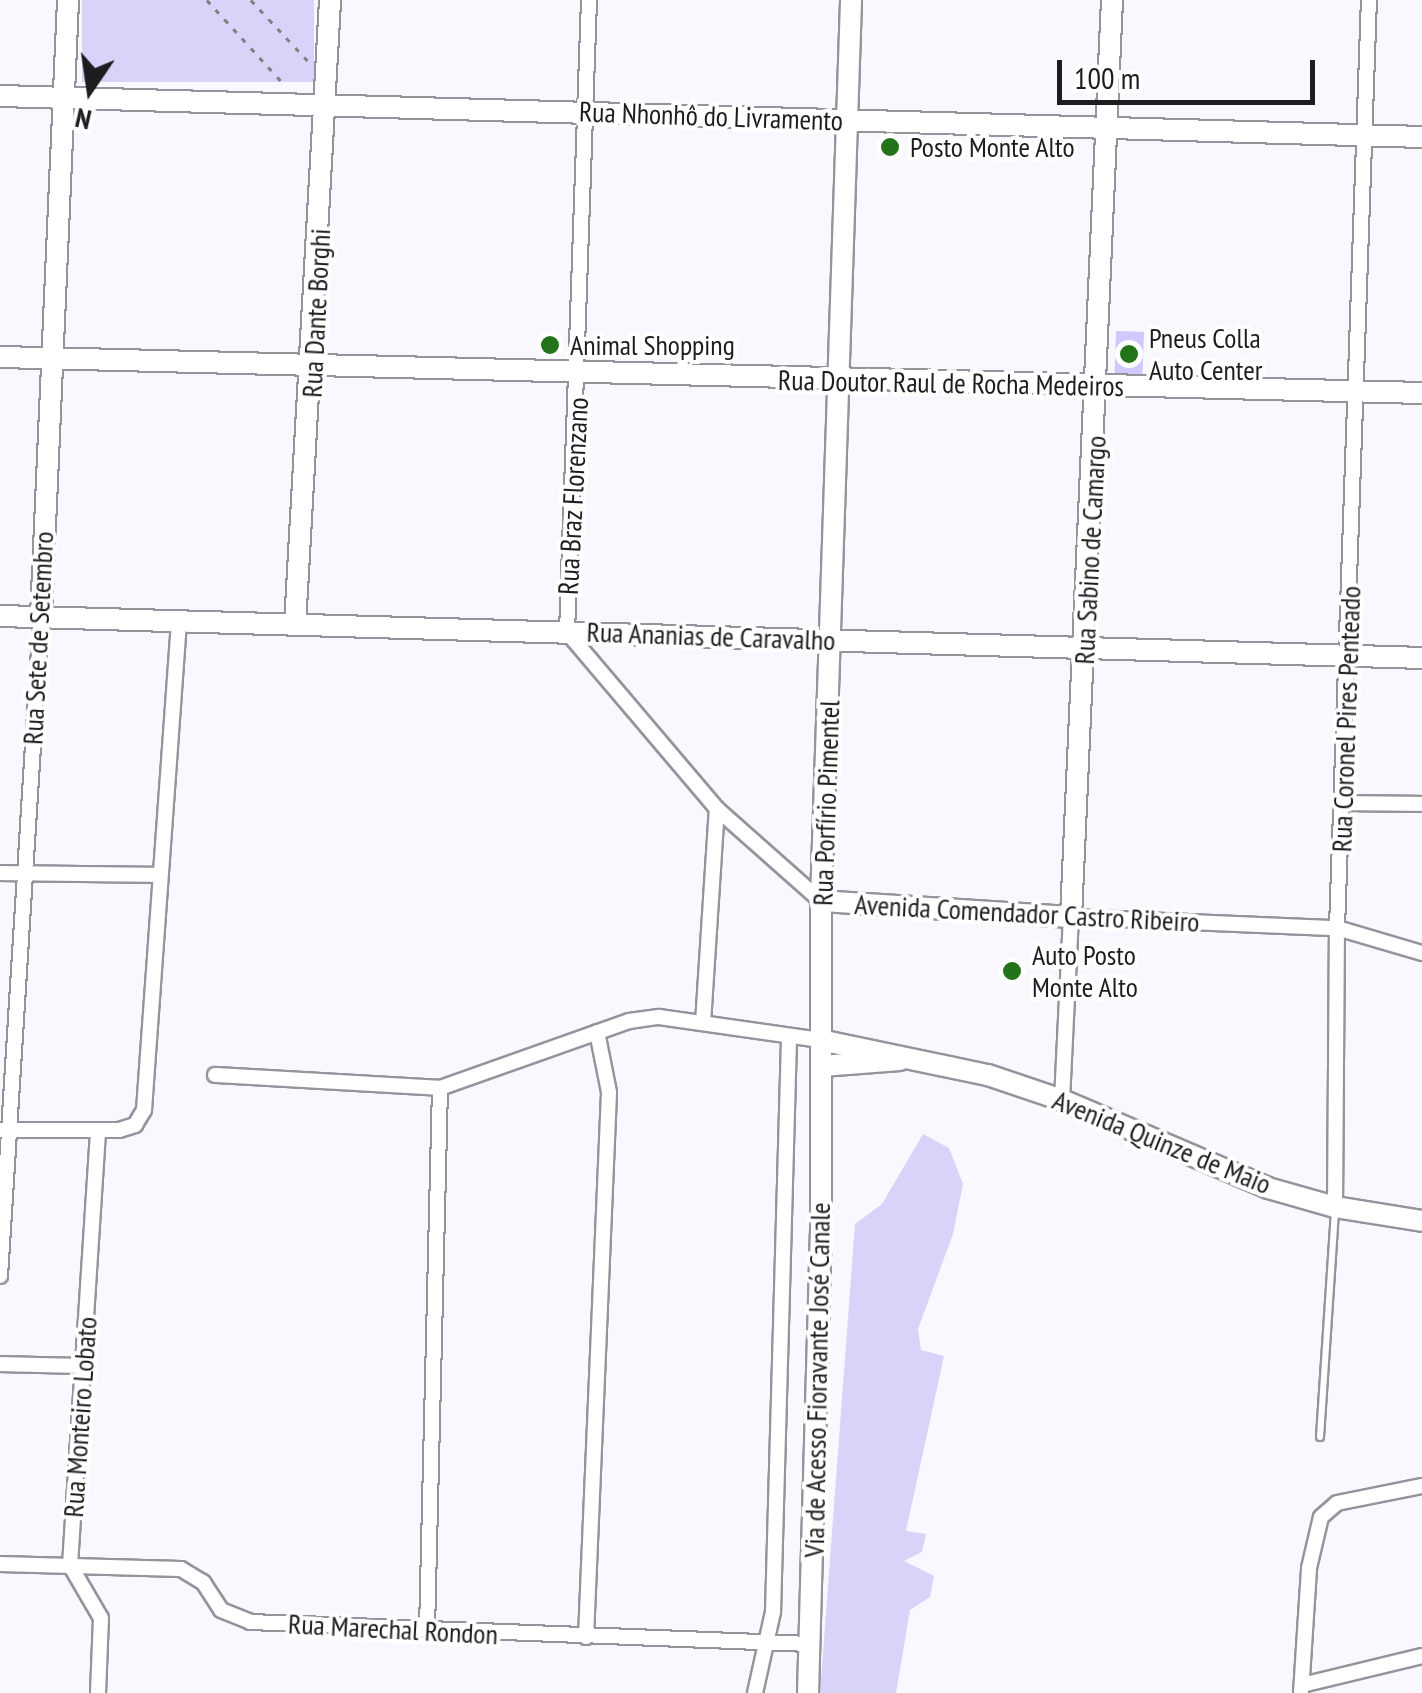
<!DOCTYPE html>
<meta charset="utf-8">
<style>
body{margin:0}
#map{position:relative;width:1422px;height:1693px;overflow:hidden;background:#f8f8fe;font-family:"PT Sans Narrow",sans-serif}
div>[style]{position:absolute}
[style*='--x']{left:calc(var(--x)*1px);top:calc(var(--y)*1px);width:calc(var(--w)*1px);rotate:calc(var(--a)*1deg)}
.green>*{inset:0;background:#d8d3f8;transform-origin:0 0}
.building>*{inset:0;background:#d1c8ff;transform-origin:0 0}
.path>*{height:2.5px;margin-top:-1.25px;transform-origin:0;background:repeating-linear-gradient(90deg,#818185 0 5px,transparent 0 13px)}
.roads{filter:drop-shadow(2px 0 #95949d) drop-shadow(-2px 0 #95949d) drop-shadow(0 2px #95949d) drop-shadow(0 -2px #95949d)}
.lane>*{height:6px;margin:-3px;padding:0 3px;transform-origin:3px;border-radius:3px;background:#fff}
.street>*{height:14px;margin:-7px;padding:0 7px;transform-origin:7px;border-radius:7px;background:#fff}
.secondary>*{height:20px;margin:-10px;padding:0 10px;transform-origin:10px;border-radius:10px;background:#fff}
.dots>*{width:28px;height:28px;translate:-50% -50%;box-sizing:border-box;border:5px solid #fff;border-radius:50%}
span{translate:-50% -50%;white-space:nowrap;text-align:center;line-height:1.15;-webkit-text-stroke:8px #fff;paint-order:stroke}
.street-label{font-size:28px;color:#1d1d20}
.poi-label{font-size:28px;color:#1d1d20}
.left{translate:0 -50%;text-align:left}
.north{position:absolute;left:40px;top:40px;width:100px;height:100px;-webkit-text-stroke:8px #fff;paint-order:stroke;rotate:193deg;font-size:28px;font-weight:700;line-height:40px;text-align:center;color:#1d1d20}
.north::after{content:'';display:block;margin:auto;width:35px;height:45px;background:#1d1d20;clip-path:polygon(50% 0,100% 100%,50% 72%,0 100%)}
.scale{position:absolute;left:1057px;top:60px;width:258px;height:45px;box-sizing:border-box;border:5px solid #1d1d20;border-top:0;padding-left:12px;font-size:30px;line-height:35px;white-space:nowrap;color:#1d1d20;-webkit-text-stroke:8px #fff;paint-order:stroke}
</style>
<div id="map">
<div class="green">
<div style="left:82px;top:0;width:232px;height:82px"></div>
<div style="clip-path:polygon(923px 1134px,949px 1148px,963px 1184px,953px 1234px,918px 1329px,921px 1350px,944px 1356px,906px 1531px,926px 1534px,922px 1552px,904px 1561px,934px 1576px,930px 1597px,910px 1610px,896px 1693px,820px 1693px,855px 1224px,882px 1204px)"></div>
</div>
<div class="building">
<div style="left:1116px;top:331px;width:28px;height:45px;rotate:2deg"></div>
</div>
<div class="path">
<div style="--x:207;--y:0;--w:115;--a:47.5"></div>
<div style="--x:251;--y:0;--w:85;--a:46.9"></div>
</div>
<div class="roads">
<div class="lane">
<div style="--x:1320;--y:1437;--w:228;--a:-86.2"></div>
</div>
<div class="street">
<div style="--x:589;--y:0;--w:632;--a:91.99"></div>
<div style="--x:567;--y:632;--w:232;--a:49.7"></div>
<div style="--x:717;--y:809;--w:139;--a:41.5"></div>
<div style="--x:1345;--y:803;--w:77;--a:0.7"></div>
<div style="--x:0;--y:873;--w:159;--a:0.7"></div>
<div style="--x:703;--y:1023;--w:214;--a:-86.3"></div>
<div style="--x:215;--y:1075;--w:225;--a:3.3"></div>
<div style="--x:440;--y:1088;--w:201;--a:-19.5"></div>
<div style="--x:629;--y:1021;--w:30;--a:-8"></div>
<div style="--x:659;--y:1017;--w:163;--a:8.1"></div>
<div style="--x:1062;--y:1100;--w:183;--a:-87.2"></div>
<div style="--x:1071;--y:917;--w:266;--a:2.4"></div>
<div style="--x:1337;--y:928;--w:89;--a:16.4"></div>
<div style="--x:0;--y:1130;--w:119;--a:0"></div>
<div style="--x:119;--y:1130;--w:17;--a:-17"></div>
<div style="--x:135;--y:1125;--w:17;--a:-59"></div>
<div style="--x:144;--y:1110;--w:490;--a:-85.9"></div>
<div style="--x:98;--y:1132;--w:434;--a:93.7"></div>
<div style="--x:70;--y:1565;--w:61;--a:59.7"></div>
<div style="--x:101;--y:1618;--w:75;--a:92.3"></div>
<div style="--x:1335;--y:1207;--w:279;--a:-89.6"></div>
<div style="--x:1337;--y:928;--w:929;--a:-88.03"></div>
<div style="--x:0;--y:1276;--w:660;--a:-86.44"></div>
<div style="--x:0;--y:1364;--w:84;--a:1.4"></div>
<div style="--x:0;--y:1564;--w:181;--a:1.6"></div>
<div style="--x:181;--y:1569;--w:26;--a:31"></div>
<div style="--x:203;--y:1582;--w:33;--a:57"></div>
<div style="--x:221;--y:1610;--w:31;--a:22"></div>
<div style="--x:250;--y:1622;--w:559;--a:2.25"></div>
<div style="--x:427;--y:1630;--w:542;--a:-88.63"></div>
<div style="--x:586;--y:1637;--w:545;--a:-87.58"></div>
<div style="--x:609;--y:1092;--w:61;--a:-101.3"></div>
<div style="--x:1302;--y:1685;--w:123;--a:-13.6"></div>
<div style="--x:755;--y:1693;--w:83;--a:-77.5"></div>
<div style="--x:773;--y:1612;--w:572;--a:-88.4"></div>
<div style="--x:1301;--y:1693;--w:125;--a:-86.3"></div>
<div style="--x:1309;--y:1568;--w:52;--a:-76.8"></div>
<div style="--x:1321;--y:1517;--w:21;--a:-41"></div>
<div style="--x:1337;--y:1503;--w:87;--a:-11.3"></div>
</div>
<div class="secondary">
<div style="--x:0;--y:96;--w:1423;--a:1.65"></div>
<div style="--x:0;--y:357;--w:1422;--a:1.45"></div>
<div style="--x:0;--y:616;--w:1423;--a:1.69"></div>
<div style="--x:41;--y:617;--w:618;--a:-87.49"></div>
<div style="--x:295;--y:625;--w:626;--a:-86.79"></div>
<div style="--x:821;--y:901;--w:251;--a:3.7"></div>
<div style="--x:1071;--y:917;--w:918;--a:-87.44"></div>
<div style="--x:820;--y:1040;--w:172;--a:11.8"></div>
<div style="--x:988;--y:1075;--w:78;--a:18.7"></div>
<div style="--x:1062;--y:1100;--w:224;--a:23.1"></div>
<div style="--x:1268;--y:1188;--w:70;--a:15.8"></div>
<div style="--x:1335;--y:1207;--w:88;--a:9.1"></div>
<div style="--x:822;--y:1066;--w:78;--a:-4.4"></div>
<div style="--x:808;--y:1693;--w:460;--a:-88.4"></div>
<div style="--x:821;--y:1233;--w:332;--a:-90"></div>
<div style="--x:821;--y:901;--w:901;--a:-88.09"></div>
</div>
</div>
<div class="dots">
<div style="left:890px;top:147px;background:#23731b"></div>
<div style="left:550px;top:345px;background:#23731b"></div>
<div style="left:1129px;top:354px;background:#23731b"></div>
<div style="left:1012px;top:971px;background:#23731b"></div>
</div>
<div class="street-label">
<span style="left:711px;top:116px;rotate:2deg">Rua Nhonhô do Livramento</span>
<span style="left:316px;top:313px;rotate:-87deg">Rua Dante Borghi</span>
<span style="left:951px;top:383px;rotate:1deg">Rua Doutor Raul de Rocha Medeiros</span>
<span style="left:573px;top:496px;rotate:-87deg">Rua Braz Florenzano</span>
<span style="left:1090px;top:550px;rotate:-87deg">Rua Sabino de Camargo</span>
<span style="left:711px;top:636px;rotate:2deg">Rua Ananias de Caravalho</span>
<span style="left:38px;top:638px;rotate:-87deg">Rua Sete de Setembro</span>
<span style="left:1346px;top:719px;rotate:-88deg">Rua Coronel Pires Penteado</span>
<span style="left:826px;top:803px;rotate:-88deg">Rua Porfírio Pimentel</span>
<span style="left:1027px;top:913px;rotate:3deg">Avenida Comendador Castro Ribeiro</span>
<span style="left:1162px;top:1142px;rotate:22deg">Avenida Quinze de Maio</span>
<span style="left:817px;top:1380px;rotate:-89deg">Via de Acesso Fioravante José Canale</span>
<span style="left:80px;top:1417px;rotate:-86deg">Rua Monteiro Lobato</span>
<span style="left:393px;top:1629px;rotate:3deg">Rua Marechal Rondon</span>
</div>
<div class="poi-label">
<span class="left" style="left:910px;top:147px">Posto Monte Alto</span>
<span class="left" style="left:1149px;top:354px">Pneus Colla<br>Auto Center</span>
<span class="left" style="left:570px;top:345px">Animal Shopping</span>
<span class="left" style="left:1032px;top:971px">Auto Posto<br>Monte Alto</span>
</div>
<div class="north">N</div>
<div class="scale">100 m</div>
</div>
